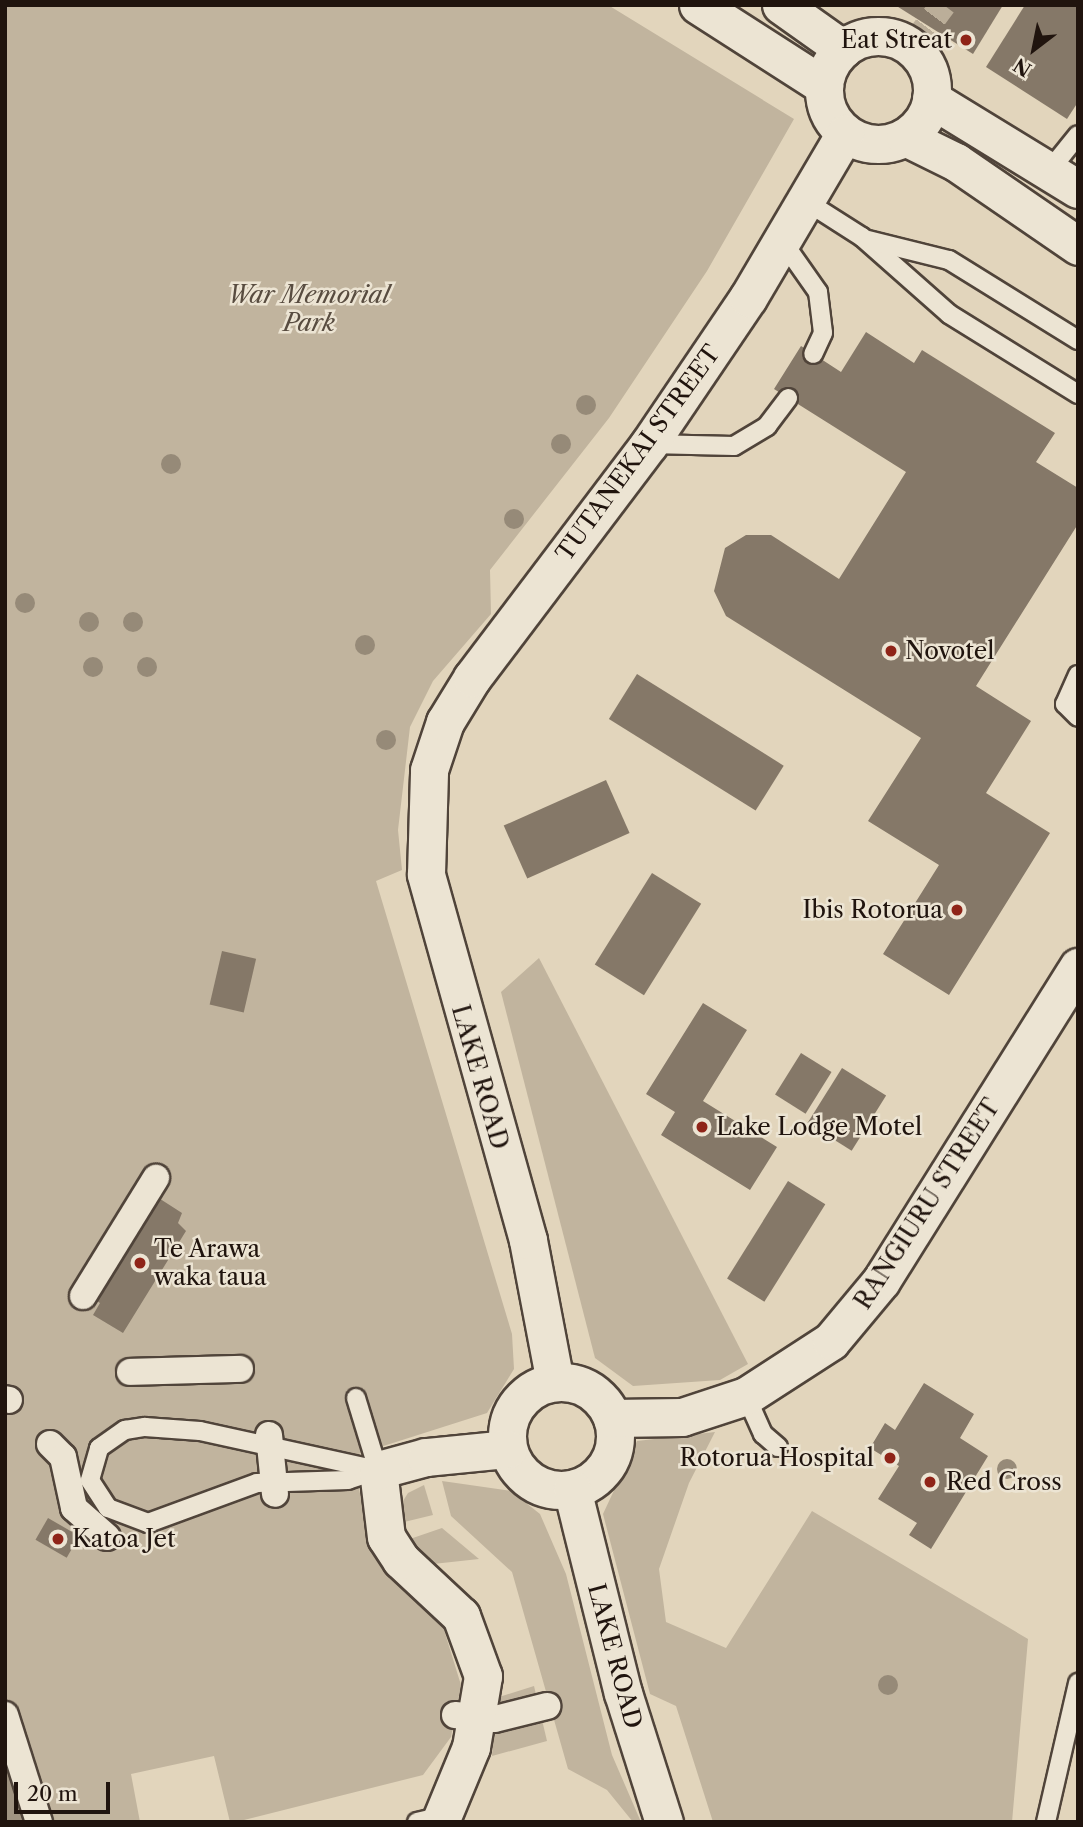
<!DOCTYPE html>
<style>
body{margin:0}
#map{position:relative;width:1083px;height:1827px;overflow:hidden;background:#e2d5bc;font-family:"Libre Caslon Text",serif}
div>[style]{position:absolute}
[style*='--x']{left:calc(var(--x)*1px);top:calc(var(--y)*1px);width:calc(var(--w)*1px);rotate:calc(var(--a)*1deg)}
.green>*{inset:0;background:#c1b49e}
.water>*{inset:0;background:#a09381}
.building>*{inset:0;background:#857868;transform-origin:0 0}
.pedestrian-tunnel>*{height:26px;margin-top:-13px;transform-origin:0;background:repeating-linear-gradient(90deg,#bbae99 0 26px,transparent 0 39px)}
.roads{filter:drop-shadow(2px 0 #50443a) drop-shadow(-2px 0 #50443a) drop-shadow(0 2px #50443a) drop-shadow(0 -2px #50443a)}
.service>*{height:18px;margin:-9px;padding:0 9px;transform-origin:9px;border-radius:9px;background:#ece4d3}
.pedestrian>*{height:26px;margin:-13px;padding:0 13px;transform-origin:13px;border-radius:13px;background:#ece4d3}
.minor>*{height:37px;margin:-18.5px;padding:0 18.5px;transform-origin:18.5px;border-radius:18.5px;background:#ece4d3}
.minor>.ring{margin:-18.5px;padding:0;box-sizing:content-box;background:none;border:37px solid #ece4d3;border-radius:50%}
.trees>*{width:20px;height:20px;margin:-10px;border-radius:50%;background:#968a78}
.dots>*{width:19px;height:19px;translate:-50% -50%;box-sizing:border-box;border:4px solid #ece4d3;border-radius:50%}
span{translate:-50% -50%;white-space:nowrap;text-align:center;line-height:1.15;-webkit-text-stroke:5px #ece4d3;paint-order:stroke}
.poi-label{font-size:24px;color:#20140e}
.right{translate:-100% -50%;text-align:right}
.left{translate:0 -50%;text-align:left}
.park-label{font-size:24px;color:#584c40;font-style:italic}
.street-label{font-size:24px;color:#20140e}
.frame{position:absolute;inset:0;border:7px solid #20140e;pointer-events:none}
.north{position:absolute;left:999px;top:14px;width:70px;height:70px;-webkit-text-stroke:5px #ece4d3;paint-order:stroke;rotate:212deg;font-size:19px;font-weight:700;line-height:28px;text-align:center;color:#20140e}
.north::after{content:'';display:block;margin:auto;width:24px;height:32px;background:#20140e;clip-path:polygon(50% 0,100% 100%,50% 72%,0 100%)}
.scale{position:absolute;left:14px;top:1782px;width:96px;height:32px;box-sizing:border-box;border:4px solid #20140e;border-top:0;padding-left:9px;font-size:21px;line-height:24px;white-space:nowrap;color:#20140e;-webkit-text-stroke:5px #ece4d3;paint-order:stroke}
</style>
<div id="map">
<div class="green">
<div style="clip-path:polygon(5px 5px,608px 5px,794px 119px,707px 271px,609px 418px,490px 570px,491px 614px,433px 681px,410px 727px,398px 830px,402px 870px,376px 881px,512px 1334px,514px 1369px,487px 1413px,352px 1456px,369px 1536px,440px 1617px,461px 1685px,451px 1737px,423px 1775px,236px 1822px,230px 1822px,214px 1756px,131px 1774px,140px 1822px,32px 1822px,5px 1736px)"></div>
<div style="clip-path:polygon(539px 958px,748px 1364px,720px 1380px,633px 1386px,595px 1358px,501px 992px)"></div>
<div style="clip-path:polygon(715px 1432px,689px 1483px,659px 1569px,666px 1622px,726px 1648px,812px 1511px,1028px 1639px,1012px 1822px,713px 1822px,676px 1706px,650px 1694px,603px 1514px,637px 1441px)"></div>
<div style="clip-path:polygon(442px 1481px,511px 1491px,540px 1514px,566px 1574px,612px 1755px,641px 1822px,633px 1822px,607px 1790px,568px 1769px,512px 1572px,451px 1516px)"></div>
<div style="clip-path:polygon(424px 1485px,433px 1515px,400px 1523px,398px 1509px,408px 1493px)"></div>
<div style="clip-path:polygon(442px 1528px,479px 1559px,433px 1564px,407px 1540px)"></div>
<div style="clip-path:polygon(534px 1686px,547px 1741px,492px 1756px,496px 1698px)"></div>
</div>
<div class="water">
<div style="clip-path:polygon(5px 1736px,32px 1822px,5px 1822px)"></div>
</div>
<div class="building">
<div style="clip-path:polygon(895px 5px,1003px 5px,973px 54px)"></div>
<div style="clip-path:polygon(1025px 5px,1078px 5px,1078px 102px,1067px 119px,986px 67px)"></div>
<div style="clip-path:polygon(866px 332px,914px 363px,922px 350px,1055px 433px,1036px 462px,1078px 488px,1078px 524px,976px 686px,1031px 721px,986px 793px,1050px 833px,949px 995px,883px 954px,939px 865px,868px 821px,921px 738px,726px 616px,714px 591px,725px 548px,746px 535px,771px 535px,839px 579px,906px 472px,774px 389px,801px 346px,841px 372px)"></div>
<div style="left:637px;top:674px;width:173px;height:53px;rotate:32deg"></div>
<div style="left:606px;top:780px;width:58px;height:112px;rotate:66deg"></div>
<div style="left:652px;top:873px;width:58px;height:108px;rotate:32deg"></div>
<div style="left:222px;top:951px;width:35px;height:55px;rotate:13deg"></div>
<div style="clip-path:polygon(703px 1003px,747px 1030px,703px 1101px,777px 1147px,750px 1190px,661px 1135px,675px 1112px,646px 1094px)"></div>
<div style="left:801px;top:1053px;width:36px;height:49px;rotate:32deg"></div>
<div style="left:842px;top:1068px;width:52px;height:65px;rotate:32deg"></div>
<div style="left:788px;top:1181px;width:44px;height:115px;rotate:32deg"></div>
<div style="clip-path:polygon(154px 1195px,182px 1213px,178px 1223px,186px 1231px,123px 1333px,93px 1315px,100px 1303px,91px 1297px)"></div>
<div style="clip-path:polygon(924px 1383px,974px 1414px,960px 1438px,988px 1456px,931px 1549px,909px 1535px,917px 1523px,878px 1499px,899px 1466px,870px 1448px,885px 1423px,895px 1430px)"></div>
<div style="left:48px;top:1518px;width:36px;height:25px;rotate:30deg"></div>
</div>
<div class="pedestrian-tunnel">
<div style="--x:911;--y:48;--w:54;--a:-53.3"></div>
</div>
<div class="roads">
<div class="service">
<div style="--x:1049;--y:171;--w:46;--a:-51.1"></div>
<div style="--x:804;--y:200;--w:69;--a:32.5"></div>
<div style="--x:862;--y:237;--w:116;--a:41.5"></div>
<div style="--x:949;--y:314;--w:152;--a:31.8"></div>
<div style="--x:780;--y:238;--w:66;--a:54.9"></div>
<div style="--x:818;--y:292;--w:41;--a:83"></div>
<div style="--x:823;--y:333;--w:23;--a:115"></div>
<div style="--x:868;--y:240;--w:83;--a:13.9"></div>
<div style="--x:949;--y:260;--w:152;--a:31.8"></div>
<div style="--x:649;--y:444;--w:85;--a:1.3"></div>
<div style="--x:734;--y:446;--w:39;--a:-31"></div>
<div style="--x:767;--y:426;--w:35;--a:-53"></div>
<div style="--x:1078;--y:675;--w:32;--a:114"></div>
<div style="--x:1065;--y:704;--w:18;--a:45"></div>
<div style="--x:746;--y:1396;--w:42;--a:65.9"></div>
<div style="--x:763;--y:1434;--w:20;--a:41"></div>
<div style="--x:356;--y:1398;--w:75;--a:73"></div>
<div style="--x:145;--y:1427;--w:55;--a:4.2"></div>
<div style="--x:200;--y:1431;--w:182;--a:12.4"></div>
<div style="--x:378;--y:1470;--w:32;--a:162"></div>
<div style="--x:348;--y:1480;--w:91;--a:178.1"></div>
<div style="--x:257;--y:1483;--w:116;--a:159.8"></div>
<div style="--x:148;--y:1523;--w:43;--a:-159.4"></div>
<div style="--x:108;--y:1508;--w:33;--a:-123"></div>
<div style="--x:90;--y:1480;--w:33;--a:-74"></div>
<div style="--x:99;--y:1448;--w:32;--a:-35"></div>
<div style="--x:125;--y:1430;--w:20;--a:-9"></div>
<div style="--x:417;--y:1822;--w:26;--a:-13"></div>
<div style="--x:1046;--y:1822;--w:143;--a:-77"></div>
</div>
<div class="pedestrian">
<div style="--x:83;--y:1296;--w:139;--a:-58.3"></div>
<div style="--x:130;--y:1372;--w:110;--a:-1.6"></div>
<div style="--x:5;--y:1399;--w:4;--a:14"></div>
<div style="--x:269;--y:1435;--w:59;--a:84.2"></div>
<div style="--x:50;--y:1444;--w:18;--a:45"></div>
<div style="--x:63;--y:1457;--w:52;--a:77.8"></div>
<div style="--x:74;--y:1508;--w:44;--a:41.3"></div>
<div style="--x:5;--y:1715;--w:112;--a:72.4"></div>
<div style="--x:455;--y:1715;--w:40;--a:5.7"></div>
<div style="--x:495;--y:1719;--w:54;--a:-14"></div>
</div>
<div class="minor">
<div style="--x:698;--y:5;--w:150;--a:32.7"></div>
<div style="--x:781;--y:5;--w:76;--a:35.4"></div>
<div class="ring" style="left:824px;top:36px;width:71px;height:71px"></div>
<div style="--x:931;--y:99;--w:172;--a:31.5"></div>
<div style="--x:905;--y:137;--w:57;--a:26.1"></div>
<div style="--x:956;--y:162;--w:148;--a:34.5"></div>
<div class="ring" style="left:507px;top:1382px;width:71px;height:71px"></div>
<div style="--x:555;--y:1382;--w:145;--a:-100.8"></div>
<div style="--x:528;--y:1240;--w:380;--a:-105.6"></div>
<div style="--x:426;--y:874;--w:104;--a:-88.3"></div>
<div style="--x:429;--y:770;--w:51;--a:-71.6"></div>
<div style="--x:445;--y:722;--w:52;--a:-58.5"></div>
<div style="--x:472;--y:678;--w:293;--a:-52.9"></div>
<div style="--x:649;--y:444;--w:176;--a:-55.9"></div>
<div style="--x:748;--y:298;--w:191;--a:-59.5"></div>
<div style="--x:612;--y:1418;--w:70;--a:-0.8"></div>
<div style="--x:682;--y:1417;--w:67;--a:-18.2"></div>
<div style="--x:746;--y:1396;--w:101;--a:-32.9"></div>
<div style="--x:831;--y:1341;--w:78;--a:-50.2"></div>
<div style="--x:881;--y:1281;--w:371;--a:-57.9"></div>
<div style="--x:572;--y:1489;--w:210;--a:76"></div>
<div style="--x:623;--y:1693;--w:135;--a:72.4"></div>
<div style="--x:440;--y:1822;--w:81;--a:-67.5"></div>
<div style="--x:471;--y:1747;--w:72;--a:-80.4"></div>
<div style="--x:483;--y:1676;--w:64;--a:-110.1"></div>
<div style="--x:461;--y:1616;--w:82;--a:-137"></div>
<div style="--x:401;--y:1560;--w:27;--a:-123"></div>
<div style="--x:386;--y:1537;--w:67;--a:-96.8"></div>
<div style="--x:378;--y:1470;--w:50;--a:-15.2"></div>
<div style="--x:426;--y:1457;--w:82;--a:-5.6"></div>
</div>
</div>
<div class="trees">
<div style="left:586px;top:405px"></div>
<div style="left:561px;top:444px"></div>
<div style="left:171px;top:464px"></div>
<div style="left:514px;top:519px"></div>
<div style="left:25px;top:603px"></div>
<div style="left:89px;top:622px"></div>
<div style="left:133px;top:622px"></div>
<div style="left:365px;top:645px"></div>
<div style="left:93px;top:667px"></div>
<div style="left:147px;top:667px"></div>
<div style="left:386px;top:740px"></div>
<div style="left:1007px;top:1469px"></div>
<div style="left:888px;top:1685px"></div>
</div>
<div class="dots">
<div style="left:966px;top:40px;background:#8f2418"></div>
<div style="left:891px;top:651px;background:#8f2418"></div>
<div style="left:957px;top:910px;background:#8f2418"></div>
<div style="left:702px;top:1127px;background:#8f2418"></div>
<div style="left:140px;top:1263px;background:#8f2418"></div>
<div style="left:890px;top:1458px;background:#8f2418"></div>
<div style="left:930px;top:1482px;background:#8f2418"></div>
<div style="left:58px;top:1539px;background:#8f2418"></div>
</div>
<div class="poi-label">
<span class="right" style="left:952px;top:40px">Eat Streat</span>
<span class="left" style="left:905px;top:651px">Novotel</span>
<span class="right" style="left:943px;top:910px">Ibis Rotorua</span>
<span class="left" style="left:716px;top:1127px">Lake Lodge Motel</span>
<span class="left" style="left:154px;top:1263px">Te Arawa<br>waka taua</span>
<span class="right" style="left:874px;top:1458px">Rotorua Hospital</span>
<span class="left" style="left:946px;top:1482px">Red Cross</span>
<span class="left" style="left:72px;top:1539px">Katoa Jet</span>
</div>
<div class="park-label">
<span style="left:309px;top:309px">War Memorial<br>Park</span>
</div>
<div class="street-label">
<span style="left:638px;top:453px;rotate:-54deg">TUTANEKAI STREET</span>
<span style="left:480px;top:1077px;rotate:74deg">LAKE ROAD</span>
<span style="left:927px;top:1204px;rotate:-57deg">RANGIURU STREET</span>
<span style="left:615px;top:1656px;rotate:75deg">LAKE ROAD</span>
</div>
<div class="frame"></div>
<div class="north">N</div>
<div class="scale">20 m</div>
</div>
